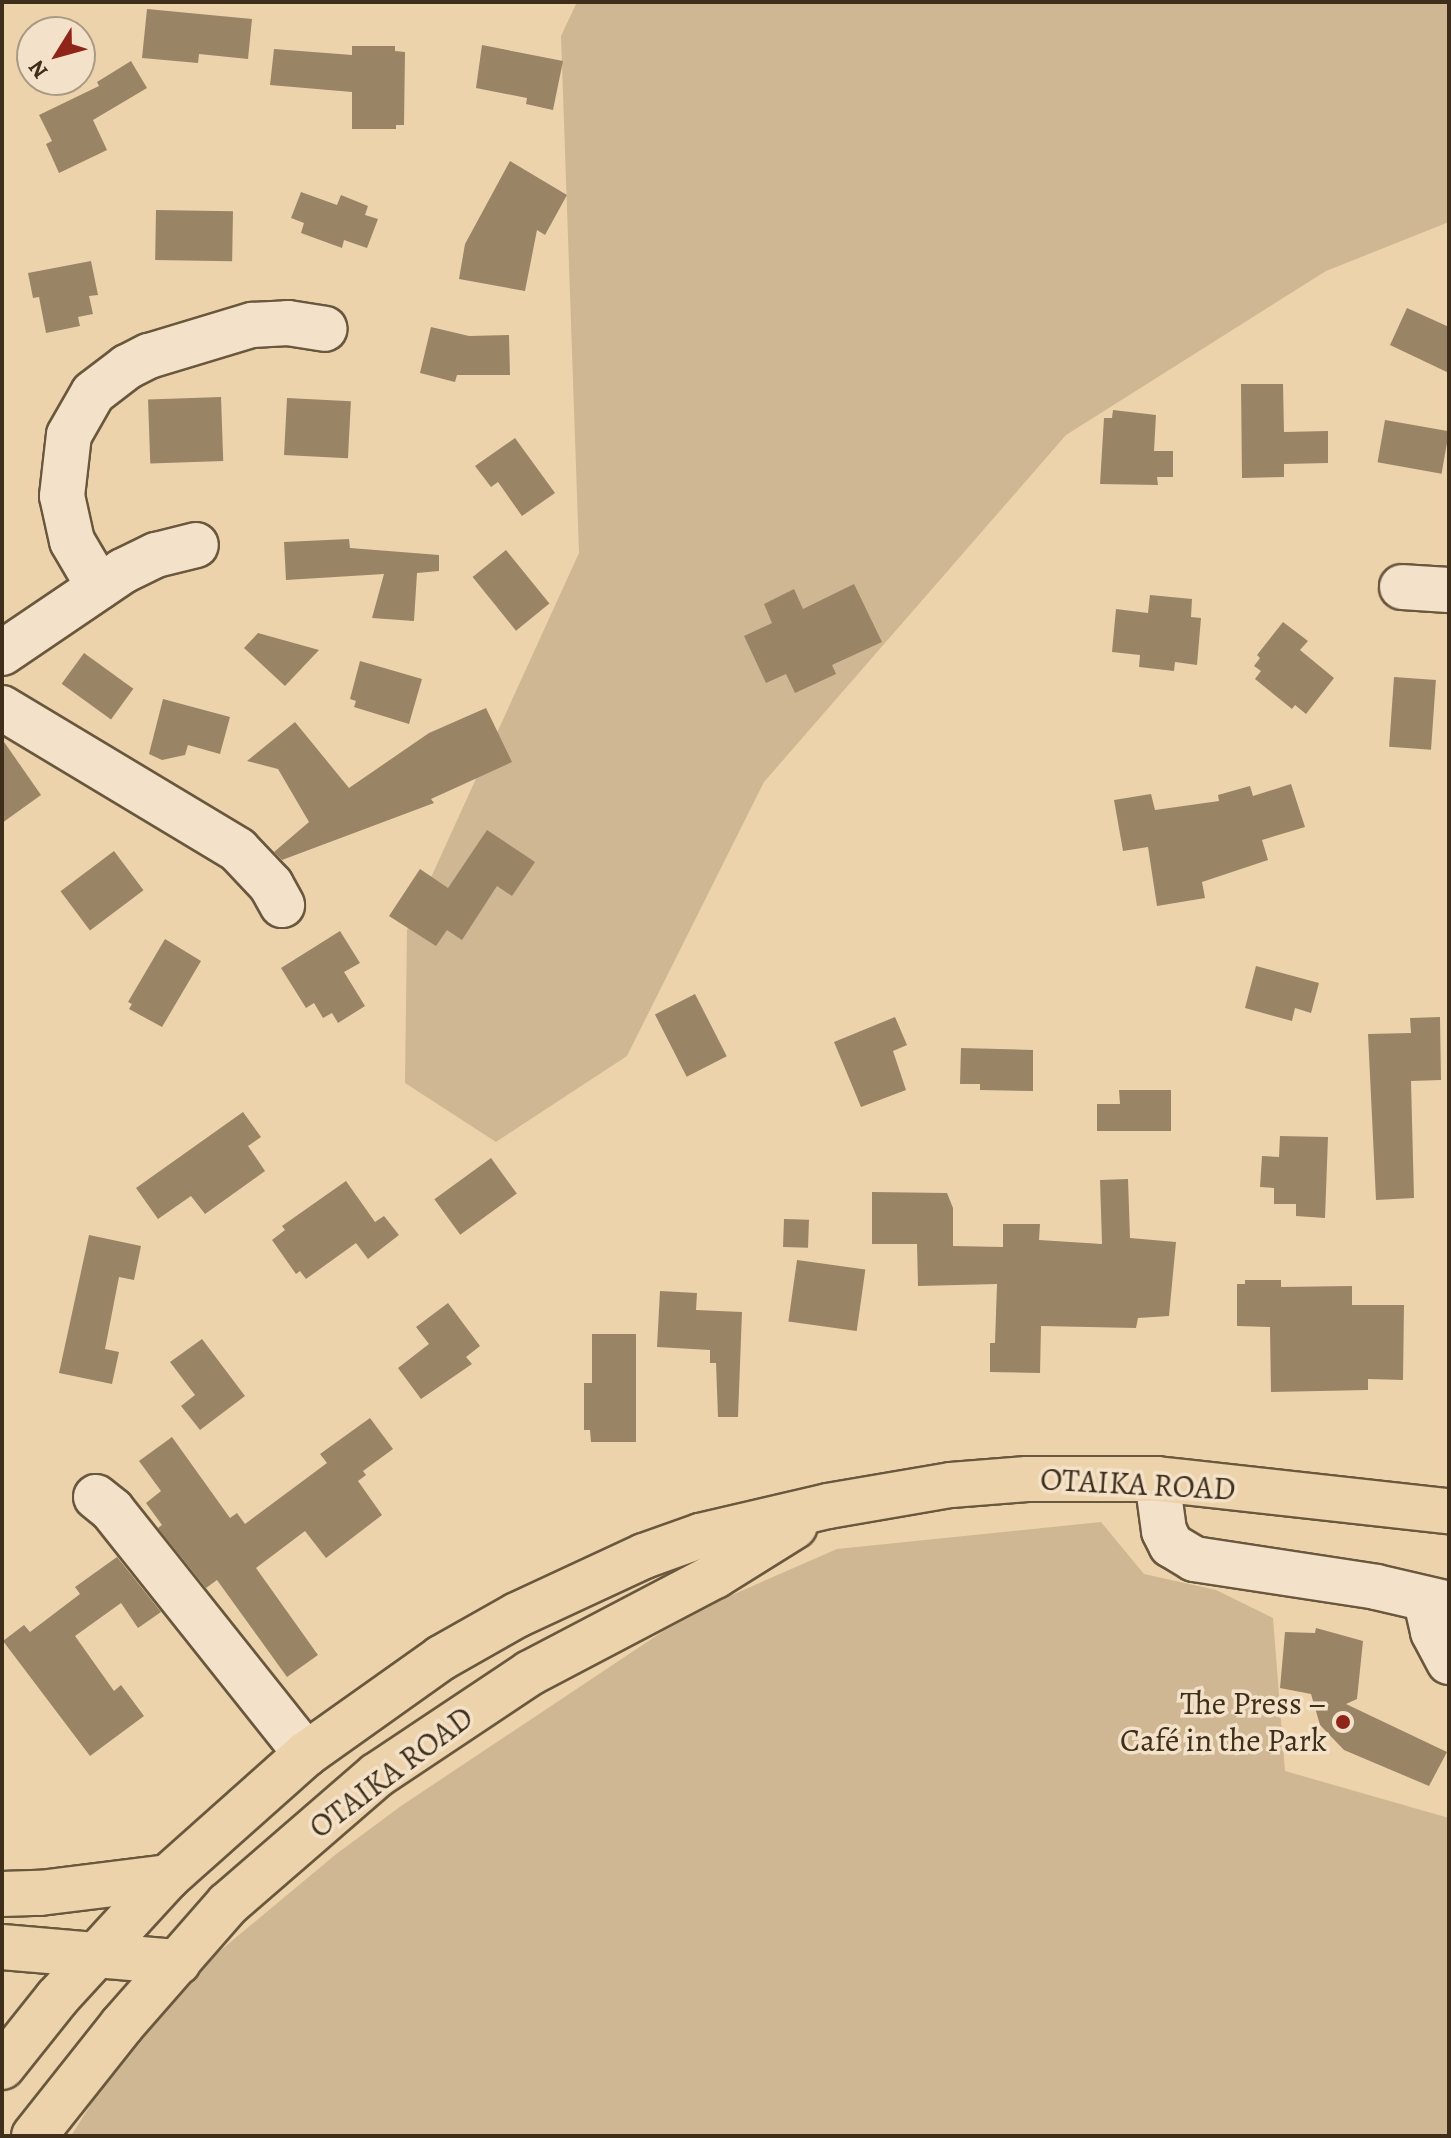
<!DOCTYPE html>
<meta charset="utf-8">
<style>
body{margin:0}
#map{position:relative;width:1451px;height:2138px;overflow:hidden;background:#edd3ac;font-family:Alegreya,serif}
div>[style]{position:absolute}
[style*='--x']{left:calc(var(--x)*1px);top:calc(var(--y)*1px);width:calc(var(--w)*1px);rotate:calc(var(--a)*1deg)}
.green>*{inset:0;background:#cfb793}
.building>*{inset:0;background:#998466;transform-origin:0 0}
.roads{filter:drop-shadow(2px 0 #6a583e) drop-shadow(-2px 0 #6a583e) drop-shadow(0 2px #6a583e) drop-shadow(0 -2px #6a583e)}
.minor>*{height:44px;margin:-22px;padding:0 22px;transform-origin:22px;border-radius:22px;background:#f3e2c9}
.major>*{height:44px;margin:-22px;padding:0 22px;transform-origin:22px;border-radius:22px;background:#edd3ac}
.highway>*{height:44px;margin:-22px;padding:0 22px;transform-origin:22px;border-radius:22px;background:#edd3ac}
.dots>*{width:22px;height:22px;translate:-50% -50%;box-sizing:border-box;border:4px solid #f3e2c9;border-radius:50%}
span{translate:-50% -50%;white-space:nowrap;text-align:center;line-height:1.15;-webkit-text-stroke:7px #f3e2c9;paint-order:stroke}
.street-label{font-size:32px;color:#3f2f1a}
.poi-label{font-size:32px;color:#3f2f1a}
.right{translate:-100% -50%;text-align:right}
.frame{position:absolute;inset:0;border:4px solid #3f2f1a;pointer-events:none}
.north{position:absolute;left:16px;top:16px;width:80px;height:80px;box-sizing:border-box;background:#f3e2c9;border:2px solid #ab9a83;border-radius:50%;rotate:233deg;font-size:22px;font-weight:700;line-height:32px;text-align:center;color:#3f2f1a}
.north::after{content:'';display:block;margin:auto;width:28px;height:36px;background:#8f2418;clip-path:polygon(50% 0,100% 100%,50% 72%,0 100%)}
</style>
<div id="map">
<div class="green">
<div style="clip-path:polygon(577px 2px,1449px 2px,1449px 222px,1326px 271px,1066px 435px,764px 782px,627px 1056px,496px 1142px,405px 1083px,407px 930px,579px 553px,561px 36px)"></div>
<div style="clip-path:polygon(1101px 1522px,1144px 1574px,1216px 1590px,1273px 1618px,1285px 1771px,1449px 1818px,1449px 2136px,71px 2136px,108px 2077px,209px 1960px,335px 1855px,401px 1806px,662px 1632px,725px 1598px,837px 1549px)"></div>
</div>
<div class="building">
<div style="clip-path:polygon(147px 9px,252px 19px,248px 59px,199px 54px,198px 63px,142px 58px)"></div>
<div style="clip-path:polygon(482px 45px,563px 61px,553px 110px,526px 104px,527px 98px,476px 88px)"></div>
<div style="clip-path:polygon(352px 46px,395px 46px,395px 51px,405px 52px,404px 125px,396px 125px,396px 129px,352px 129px,352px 92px,270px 85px,274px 49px,352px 55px)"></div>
<div style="clip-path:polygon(131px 61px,147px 88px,93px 120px,107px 150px,59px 173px,46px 144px,52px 141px,39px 115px,99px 86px,97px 82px)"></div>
<div style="clip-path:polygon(510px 161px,567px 195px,545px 235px,537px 230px,525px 291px,459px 279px,465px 244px)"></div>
<div style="clip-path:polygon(301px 192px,337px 205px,341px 195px,368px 206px,365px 215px,378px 219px,367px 248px,344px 240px,342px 248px,301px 233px,304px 223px,291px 218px)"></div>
<div style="left:156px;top:210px;width:77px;height:50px;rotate:1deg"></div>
<div style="clip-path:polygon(91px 261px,98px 295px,89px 296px,93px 314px,78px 317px,80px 326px,46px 333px,39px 297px,33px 298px,28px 273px)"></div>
<div style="clip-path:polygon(1407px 308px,1449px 327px,1449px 373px,1390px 345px)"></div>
<div style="clip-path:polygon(431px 327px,469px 336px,509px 335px,510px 375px,457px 375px,455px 382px,420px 373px)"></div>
<div style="clip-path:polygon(1241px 384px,1283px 384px,1284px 432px,1328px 431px,1328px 463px,1284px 464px,1284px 477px,1242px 478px)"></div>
<div style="left:221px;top:397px;width:64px;height:73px;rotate:88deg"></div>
<div style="left:287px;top:398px;width:64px;height:57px;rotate:3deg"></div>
<div style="clip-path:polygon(1113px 410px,1156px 415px,1154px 451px,1173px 451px,1173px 477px,1157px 477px,1158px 485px,1100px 484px,1104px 418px,1112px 418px)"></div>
<div style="left:1385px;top:420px;width:65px;height:43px;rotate:10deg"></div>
<div style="clip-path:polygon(515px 438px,555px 493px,522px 516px,498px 482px,491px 487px,475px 466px)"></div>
<div style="clip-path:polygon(349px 539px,350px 548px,439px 555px,439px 571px,417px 573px,414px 621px,372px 618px,384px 574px,286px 580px,284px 542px)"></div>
<div style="left:506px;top:550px;width:69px;height:43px;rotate:51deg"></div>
<div style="clip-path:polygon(854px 584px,882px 642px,832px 665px,836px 674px,795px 693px,786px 674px,766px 683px,744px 636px,772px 623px,764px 604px,794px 589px,803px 609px)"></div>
<div style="clip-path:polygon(1150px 595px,1192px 599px,1191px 617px,1201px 618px,1197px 665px,1175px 662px,1174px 671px,1139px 667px,1140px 655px,1112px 652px,1116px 609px,1148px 613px)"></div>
<div style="clip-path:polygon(1283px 622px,1308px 641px,1300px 650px,1334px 678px,1306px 714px,1295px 705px,1292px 709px,1255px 679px,1261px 671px,1254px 666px,1260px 658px,1257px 655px)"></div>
<div style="clip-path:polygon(258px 633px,319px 650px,285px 686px,244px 648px)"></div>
<div style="left:84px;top:653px;width:61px;height:38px;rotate:36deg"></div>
<div style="clip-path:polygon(360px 661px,422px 679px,409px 724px,354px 707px,356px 701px,350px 699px)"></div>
<div style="left:1394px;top:677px;width:42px;height:70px;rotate:4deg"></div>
<div style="clip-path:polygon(163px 699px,230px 717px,220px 754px,188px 745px,185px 755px,162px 760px,149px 754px)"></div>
<div style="clip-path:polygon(486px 708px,512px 762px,431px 799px,434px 803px,282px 860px,274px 852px,309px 822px,278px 769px,247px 761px,295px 722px,349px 788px,429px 733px)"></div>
<div style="clip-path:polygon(2px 739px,41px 795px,2px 823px)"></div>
<div style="clip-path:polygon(1291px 784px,1305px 827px,1262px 840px,1268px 860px,1202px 882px,1205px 898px,1157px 906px,1148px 847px,1123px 851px,1114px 800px,1151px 794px,1155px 810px,1219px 801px,1218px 795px,1250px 786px,1253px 796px)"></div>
<div style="clip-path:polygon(487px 830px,535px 862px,512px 896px,497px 886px,462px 940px,447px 930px,436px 946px,389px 916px,420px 869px,448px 888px)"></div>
<div style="left:114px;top:851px;width:49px;height:67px;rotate:53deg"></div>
<div style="clip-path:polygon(340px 931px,360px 963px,344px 972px,365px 1006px,338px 1023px,332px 1013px,323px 1018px,314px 1003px,306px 1008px,281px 968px)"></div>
<div style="clip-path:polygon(165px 939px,201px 961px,162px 1027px,129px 1009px,132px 1004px,128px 1002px)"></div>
<div style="clip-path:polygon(1256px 966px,1319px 983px,1311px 1013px,1295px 1008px,1292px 1021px,1245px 1008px)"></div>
<div style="left:695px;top:994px;width:70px;height:45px;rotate:63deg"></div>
<div style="clip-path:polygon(895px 1017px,907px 1045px,893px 1051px,906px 1090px,861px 1107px,834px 1042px)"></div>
<div style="clip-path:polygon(1440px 1017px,1441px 1080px,1411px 1081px,1414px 1198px,1376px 1200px,1368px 1034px,1411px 1033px,1410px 1018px)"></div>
<div style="clip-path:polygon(961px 1048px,1033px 1050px,1033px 1091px,980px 1090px,980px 1084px,960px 1084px)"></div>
<div style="clip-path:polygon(1119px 1090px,1171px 1090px,1171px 1131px,1097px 1131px,1097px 1104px,1120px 1104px)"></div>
<div style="clip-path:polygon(243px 1112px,261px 1137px,248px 1146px,265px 1171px,205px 1214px,191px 1196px,158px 1219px,136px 1188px)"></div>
<div style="clip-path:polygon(1280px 1136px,1328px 1137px,1325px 1218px,1296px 1216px,1296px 1204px,1274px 1204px,1274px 1188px,1260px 1187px,1262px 1156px,1279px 1157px)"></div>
<div style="left:491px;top:1158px;width:44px;height:70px;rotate:54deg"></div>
<div style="clip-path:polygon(1128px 1179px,1130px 1238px,1176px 1242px,1169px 1316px,1138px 1318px,1136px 1328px,1041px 1326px,1040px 1373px,990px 1372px,990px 1343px,995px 1343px,997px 1284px,918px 1286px,917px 1244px,872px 1244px,872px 1192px,947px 1193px,953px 1208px,953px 1246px,1003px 1247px,1003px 1224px,1040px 1224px,1039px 1240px,1102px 1244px,1100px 1180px)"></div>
<div style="clip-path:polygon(346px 1181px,375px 1222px,384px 1216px,399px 1235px,368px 1259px,356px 1243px,306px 1279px,300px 1271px,296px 1274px,272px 1240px,285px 1230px,282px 1226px)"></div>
<div style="left:784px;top:1219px;width:25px;height:28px;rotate:2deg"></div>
<div style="clip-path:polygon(89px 1235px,141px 1246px,134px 1280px,119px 1277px,105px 1349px,119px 1352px,112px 1384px,59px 1373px)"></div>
<div style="left:797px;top:1260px;width:69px;height:62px;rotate:8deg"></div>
<div style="clip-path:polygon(1245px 1280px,1281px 1280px,1281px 1287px,1352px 1286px,1352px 1305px,1404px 1305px,1403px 1380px,1368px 1379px,1368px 1390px,1271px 1392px,1270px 1327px,1237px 1326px,1237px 1284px,1245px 1284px)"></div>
<div style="clip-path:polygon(660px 1291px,697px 1293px,696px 1310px,742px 1312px,738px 1417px,718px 1417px,716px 1363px,710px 1363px,710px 1350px,657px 1347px)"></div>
<div style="clip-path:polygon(448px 1303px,480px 1346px,466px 1357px,472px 1364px,421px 1399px,398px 1368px,429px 1344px,416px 1327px)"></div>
<div style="clip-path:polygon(592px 1334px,636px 1334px,636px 1442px,591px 1442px,590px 1430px,584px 1430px,584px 1383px,592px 1383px)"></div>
<div style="clip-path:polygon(202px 1339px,245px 1396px,200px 1430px,181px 1406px,195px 1395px,170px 1362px)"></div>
<div style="clip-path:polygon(370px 1418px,393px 1449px,363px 1471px,366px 1475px,358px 1481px,382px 1515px,326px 1558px,305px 1531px,256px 1568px,318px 1655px,287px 1677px,217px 1580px,206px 1588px,158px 1528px,162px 1525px,146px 1503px,161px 1491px,139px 1461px,172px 1437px,230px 1518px,237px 1513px,245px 1524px,327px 1463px,320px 1454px)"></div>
<div style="clip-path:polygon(117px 1557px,161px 1612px,138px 1628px,121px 1603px,75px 1636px,114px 1691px,121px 1685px,144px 1716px,90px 1756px,3px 1641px,24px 1625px,30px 1632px,80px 1594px,75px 1587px)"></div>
<div style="clip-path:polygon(1316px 1628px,1363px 1641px,1357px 1699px,1346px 1704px,1447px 1752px,1429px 1786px,1344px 1750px,1320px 1725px,1311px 1694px,1280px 1688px,1285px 1632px,1315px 1633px)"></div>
</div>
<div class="roads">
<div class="minor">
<div style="--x:99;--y:587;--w:53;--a:-120.4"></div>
<div style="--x:72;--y:541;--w:46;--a:-102.5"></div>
<div style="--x:62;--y:496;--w:61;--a:-83.5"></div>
<div style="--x:69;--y:435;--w:48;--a:-60.3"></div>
<div style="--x:93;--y:393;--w:43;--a:-37.4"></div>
<div style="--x:127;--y:367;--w:25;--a:-27"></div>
<div style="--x:149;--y:356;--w:108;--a:-16.8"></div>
<div style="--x:252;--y:325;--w:36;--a:-3"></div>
<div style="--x:288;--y:323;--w:37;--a:9"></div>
<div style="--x:1402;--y:587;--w:47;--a:3.7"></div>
<div style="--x:2;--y:653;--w:146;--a:-34.1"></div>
<div style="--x:123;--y:571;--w:37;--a:-26"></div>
<div style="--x:156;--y:555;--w:41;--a:-14"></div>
<div style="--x:2;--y:708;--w:275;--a:31"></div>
<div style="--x:238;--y:850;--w:48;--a:46.7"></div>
<div style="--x:271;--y:885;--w:23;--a:61"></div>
<div style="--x:1157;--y:1479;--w:52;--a:82.3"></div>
<div style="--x:1164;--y:1531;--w:16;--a:63"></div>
<div style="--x:1171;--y:1545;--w:27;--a:31"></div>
<div style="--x:1194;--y:1559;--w:184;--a:8.7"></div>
<div style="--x:1376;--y:1587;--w:75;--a:13.1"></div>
<div style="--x:96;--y:1497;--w:21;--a:39"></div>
<div style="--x:112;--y:1510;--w:312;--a:51.5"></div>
<div style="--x:1426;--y:1601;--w:32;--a:77"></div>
<div style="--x:1433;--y:1632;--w:34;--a:62"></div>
</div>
<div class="major">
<div style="--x:2;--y:1894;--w:38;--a:-2"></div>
<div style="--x:40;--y:1893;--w:129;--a:-7.1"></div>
<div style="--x:2;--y:1947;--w:177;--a:4.9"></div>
</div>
<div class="highway">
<div style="--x:2;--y:2067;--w:88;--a:-51.4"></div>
<div style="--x:57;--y:1998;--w:164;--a:-47.5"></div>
<div style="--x:168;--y:1877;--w:185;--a:-41.7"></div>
<div style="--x:306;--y:1754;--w:166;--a:-35.4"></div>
<div style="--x:441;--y:1658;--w:87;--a:-29.5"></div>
<div style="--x:517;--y:1615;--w:140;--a:-24.9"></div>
<div style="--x:644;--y:1556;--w:59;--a:-19.7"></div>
<div style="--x:700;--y:1536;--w:131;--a:-13.2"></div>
<div style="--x:828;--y:1506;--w:125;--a:-9.7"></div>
<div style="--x:951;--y:1485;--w:76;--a:-4.5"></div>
<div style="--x:1027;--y:1479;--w:130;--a:0"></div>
<div style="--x:1157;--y:1479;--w:294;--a:6.3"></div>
<div style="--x:34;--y:2136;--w:142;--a:-51.6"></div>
<div style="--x:122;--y:2025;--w:161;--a:-48.8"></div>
<div style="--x:228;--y:1904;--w:197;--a:-40.9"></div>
<div style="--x:377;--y:1775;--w:184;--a:-33.7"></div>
<div style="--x:530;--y:1673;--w:209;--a:-27.7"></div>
<div style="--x:715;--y:1576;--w:94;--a:-32"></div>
</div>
</div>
<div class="dots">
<div style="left:1343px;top:1722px;background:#8f2418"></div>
</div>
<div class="street-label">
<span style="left:1138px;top:1484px;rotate:3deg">OTAIKA ROAD</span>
<span style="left:391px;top:1772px;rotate:-37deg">OTAIKA ROAD</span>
</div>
<div class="poi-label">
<span class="right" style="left:1327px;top:1722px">The Press –<br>Café in the Park</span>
</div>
<div class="frame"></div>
<div class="north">N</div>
</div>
